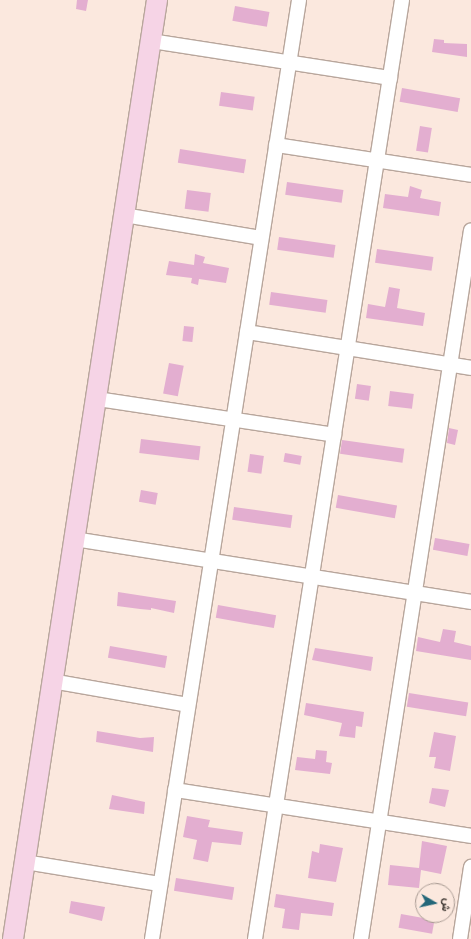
<!DOCTYPE html>
<meta charset="utf-8">
<style>
body{margin:0}
#map{position:relative;width:471px;height:939px;overflow:hidden;background:#fbe8de;font-family:"Source Sans 3",Vazirmatn,sans-serif}
div>[style]{position:absolute}
[style*='--x']{left:calc(var(--x)*1px);top:calc(var(--y)*1px);width:calc(var(--w)*1px);rotate:calc(var(--a)*1deg)}
.building>*{inset:0;background:#e3aed0;transform-origin:0 0}
.roads{filter:drop-shadow(1px 0 #b8a69c) drop-shadow(-1px 0 #b8a69c) drop-shadow(0 1px #b8a69c) drop-shadow(0 -1px #b8a69c)}
.street>*{height:14px;margin:-7px;padding:0 7px;transform-origin:7px;border-radius:7px;background:#fff}
.secondary>*{height:20px;margin:-10px;padding:0 10px;transform-origin:10px;border-radius:10px;background:#f6d4e6}
span{translate:-50% -50%;white-space:nowrap;text-align:center;line-height:1.15;-webkit-text-stroke:3px #fbe8de;paint-order:stroke}
.north{position:absolute;left:415px;top:883px;width:40px;height:40px;box-sizing:border-box;background:#fbe8de;border:1px solid #aa9c94;border-radius:50%;rotate:99deg;font-size:11px;font-weight:700;line-height:16px;text-align:center;color:#312b26}
.north::after{content:'';display:block;margin:auto;width:14px;height:18px;background:#246779;clip-path:polygon(50% 0,100% 100%,50% 72%,0 100%)}
</style>
<div id="map">
<div class="building">
<div style="clip-path:polygon(77px 0,88px 0,86px 11px,76px 9px)"></div>
<div style="left:235px;top:6px;width:35px;height:15px;rotate:10deg"></div>
<div style="clip-path:polygon(434px 39px,444px 40px,444px 43px,467px 44px,467px 57px,432px 52px)"></div>
<div style="left:402px;top:88px;width:59px;height:14px;rotate:10deg"></div>
<div style="left:221px;top:92px;width:34px;height:14px;rotate:8deg"></div>
<div style="left:420px;top:126px;width:12px;height:25px;rotate:9deg"></div>
<div style="left:180px;top:149px;width:67px;height:14px;rotate:9deg"></div>
<div style="left:287px;top:182px;width:57px;height:13px;rotate:8deg"></div>
<div style="clip-path:polygon(410px 186px,422px 190px,420px 198px,441px 202px,439px 216px,383px 208px,385px 194px,408px 197px)"></div>
<div style="left:187px;top:190px;width:24px;height:19px;rotate:7deg"></div>
<div style="left:279px;top:237px;width:57px;height:13px;rotate:8deg"></div>
<div style="left:377px;top:249px;width:57px;height:14px;rotate:8deg"></div>
<div style="clip-path:polygon(195px 254px,205px 257px,203px 263px,229px 268px,226px 283px,199px 279px,198px 285px,191px 283px,192px 278px,166px 275px,169px 261px,194px 265px)"></div>
<div style="clip-path:polygon(389px 287px,400px 289px,397px 308px,425px 313px,423px 326px,366px 318px,368px 304px,385px 307px)"></div>
<div style="left:271px;top:292px;width:57px;height:13px;rotate:8deg"></div>
<div style="left:184px;top:326px;width:10px;height:15px;rotate:6deg"></div>
<div style="left:169px;top:363px;width:15px;height:31px;rotate:11deg"></div>
<div style="left:357px;top:384px;width:14px;height:15px;rotate:8deg"></div>
<div style="left:390px;top:391px;width:24px;height:15px;rotate:7deg"></div>
<div style="clip-path:polygon(449px 428px,458px 430px,455px 445px,447px 443px)"></div>
<div style="left:141px;top:439px;width:60px;height:14px;rotate:7deg"></div>
<div style="left:342px;top:440px;width:63px;height:14px;rotate:8deg"></div>
<div style="left:285px;top:453px;width:17px;height:9px;rotate:10deg"></div>
<div style="left:250px;top:454px;width:14px;height:18px;rotate:8deg"></div>
<div style="left:141px;top:490px;width:17px;height:12px;rotate:10deg"></div>
<div style="left:338px;top:495px;width:60px;height:13px;rotate:10deg"></div>
<div style="left:234px;top:507px;width:59px;height:13px;rotate:8deg"></div>
<div style="left:435px;top:538px;width:35px;height:12px;rotate:10deg"></div>
<div style="clip-path:polygon(118px 592px,176px 601px,174px 613px,151px 608px,151px 610px,140px 609px,117px 606px)"></div>
<div style="left:218px;top:605px;width:59px;height:13px;rotate:10deg"></div>
<div style="clip-path:polygon(443px 629px,456px 631px,454px 642px,471px 646px,471px 660px,416px 651px,418px 637px,440px 642px)"></div>
<div style="left:110px;top:646px;width:58px;height:12px;rotate:10deg"></div>
<div style="clip-path:polygon(315px 648px,373px 657px,371px 671px,312px 660px)"></div>
<div style="left:409px;top:693px;width:60px;height:14px;rotate:9deg"></div>
<div style="clip-path:polygon(306px 703px,364px 712px,362px 727px,356px 726px,355px 738px,339px 736px,342px 723px,304px 715px)"></div>
<div style="clip-path:polygon(97px 731px,140px 738px,154px 737px,153px 752px,96px 742px)"></div>
<div style="clip-path:polygon(434px 732px,456px 736px,450px 771px,434px 768px,436px 757px,429px 757px)"></div>
<div style="clip-path:polygon(316px 750px,327px 751px,326px 762px,332px 763px,330px 774px,295px 770px,297px 757px,315px 759px)"></div>
<div style="clip-path:polygon(432px 788px,449px 790px,445px 807px,429px 803px)"></div>
<div style="clip-path:polygon(112px 795px,145px 802px,144px 814px,109px 809px)"></div>
<div style="clip-path:polygon(187px 816px,210px 820px,208px 827px,243px 832px,241px 845px,212px 842px,208px 862px,193px 859px,197px 840px,183px 837px)"></div>
<div style="clip-path:polygon(422px 841px,447px 846px,441px 874px,421px 870px,419px 888px,388px 885px,390px 865px,419px 868px)"></div>
<div style="clip-path:polygon(320px 844px,343px 848px,336px 882px,308px 878px,312px 851px,319px 853px)"></div>
<div style="left:176px;top:878px;width:59px;height:13px;rotate:9deg"></div>
<div style="clip-path:polygon(276px 894px,334px 903px,332px 916px,301px 913px,299px 930px,282px 928px,285px 909px,274px 907px)"></div>
<div style="clip-path:polygon(71px 901px,105px 907px,102px 921px,69px 913px)"></div>
<div style="left:401px;top:914px;width:34px;height:14px;rotate:10deg"></div>
</div>
<div class="roads">
<div class="street">
<div style="--x:151;--y:41;--w:242;--a:8.8"></div>
<div style="--x:276;--y:145;--w:197;--a:8.7"></div>
<div style="--x:124;--y:215;--w:139;--a:9.5"></div>
<div style="--x:247;--y:332;--w:227;--a:9.1"></div>
<div style="--x:97;--y:399;--w:240;--a:8.6"></div>
<div style="--x:74;--y:539;--w:402;--a:9"></div>
<div style="--x:52;--y:681;--w:138;--a:10"></div>
<div style="--x:175;--y:790;--w:300;--a:8.8"></div>
<div style="--x:25;--y:862;--w:137;--a:9.3"></div>
<div style="--x:152;--y:939;--w:950;--a:-81.1"></div>
<div style="--x:255;--y:939;--w:950;--a:-81.1"></div>
<div style="--x:361;--y:939;--w:717;--a:-81.18"></div>
<div style="--x:460;--y:939;--w:73;--a:-81.3"></div>
</div>
<div class="secondary">
<div style="--x:13;--y:939;--w:950;--a:-81.28"></div>
</div>
</div>
<div class="north">ش</div>
</div>
